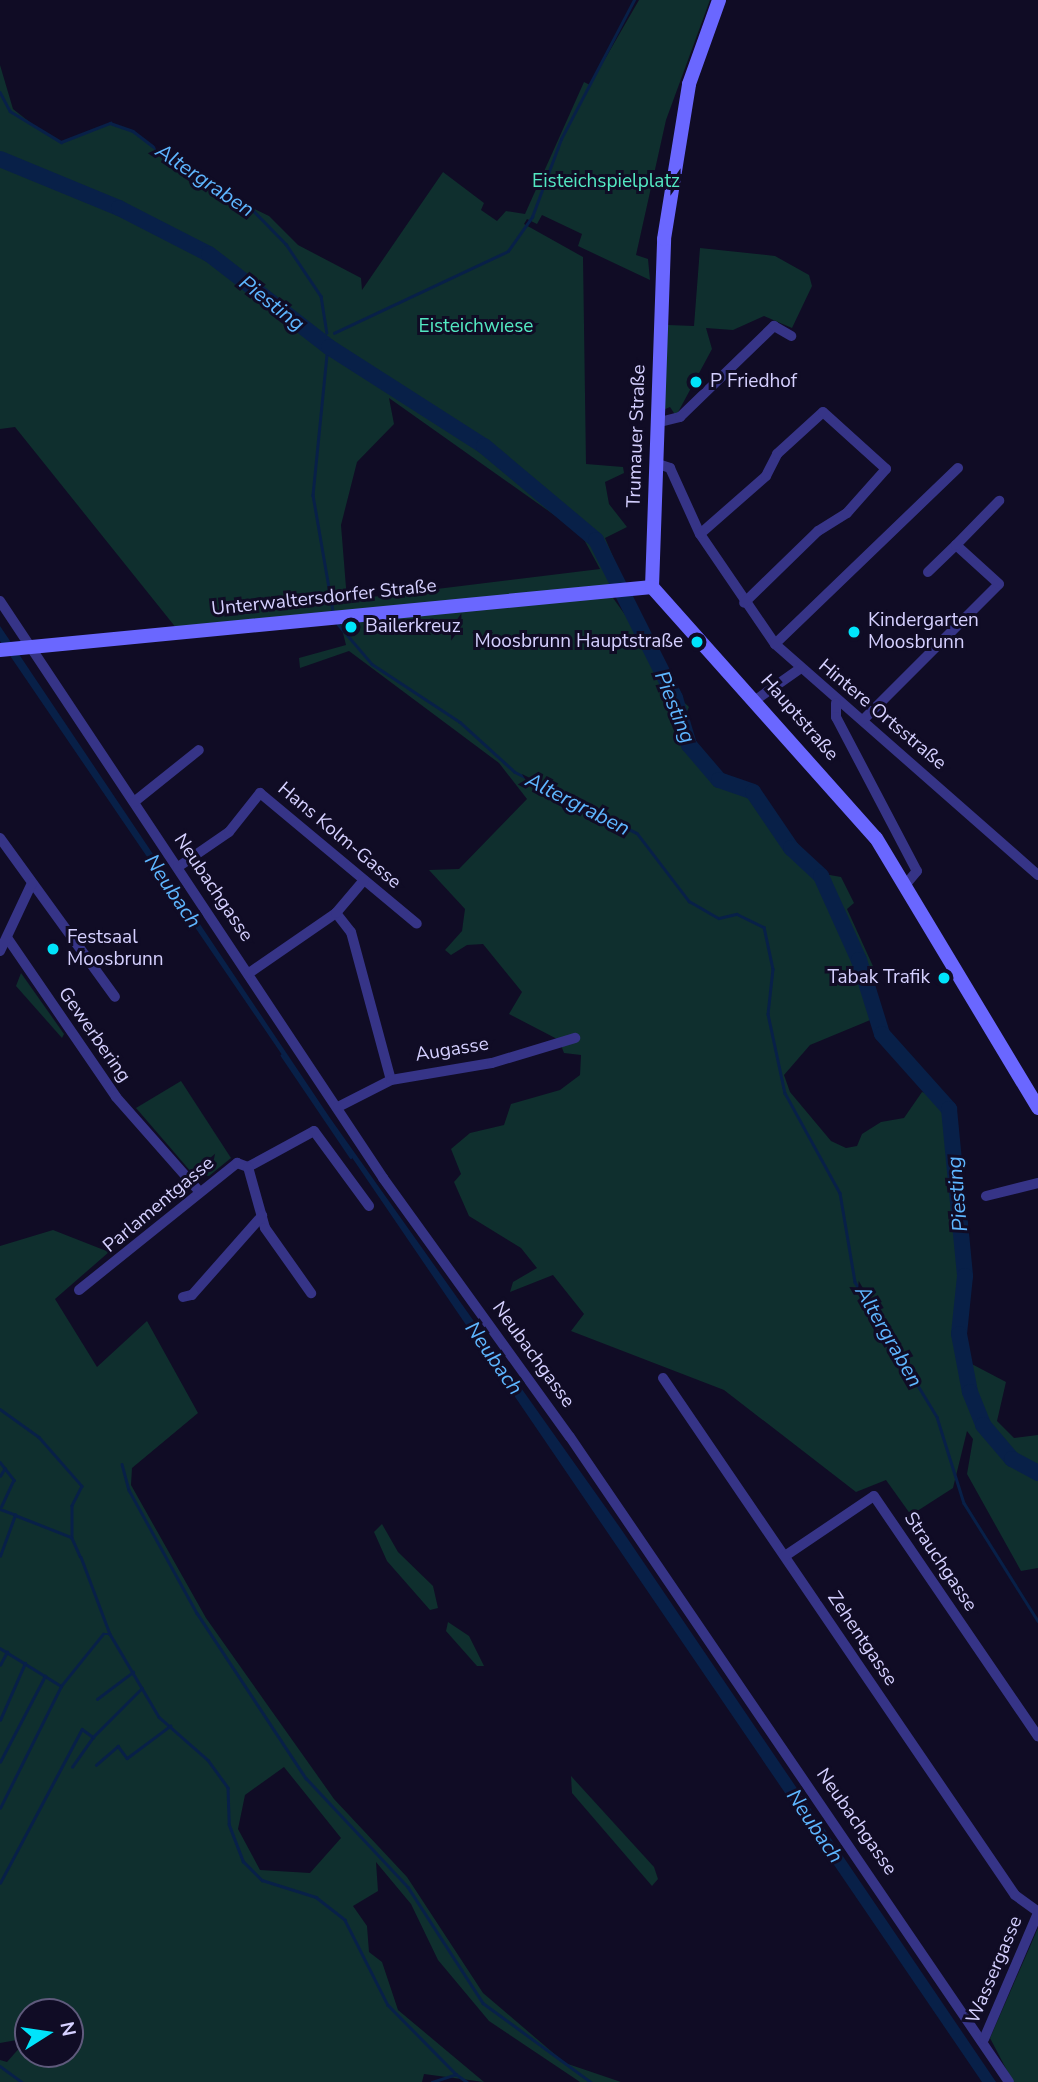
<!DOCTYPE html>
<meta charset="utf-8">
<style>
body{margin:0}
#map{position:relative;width:1038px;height:2082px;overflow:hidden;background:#100c25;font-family:"Nunito Sans",sans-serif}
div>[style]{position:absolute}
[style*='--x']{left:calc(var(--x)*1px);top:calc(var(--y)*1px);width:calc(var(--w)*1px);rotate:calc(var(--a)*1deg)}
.green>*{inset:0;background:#0f2f2e}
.water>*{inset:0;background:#082048}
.stream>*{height:2.5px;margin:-1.25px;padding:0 1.25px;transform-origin:1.25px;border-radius:1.25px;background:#082048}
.river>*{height:16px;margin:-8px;padding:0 8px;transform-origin:8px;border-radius:8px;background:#082048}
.street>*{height:10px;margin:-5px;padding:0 5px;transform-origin:5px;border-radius:5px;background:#363487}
.secondary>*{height:14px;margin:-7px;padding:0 7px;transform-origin:7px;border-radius:7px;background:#6a67ff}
.dots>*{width:19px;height:19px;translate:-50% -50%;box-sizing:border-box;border:4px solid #100c25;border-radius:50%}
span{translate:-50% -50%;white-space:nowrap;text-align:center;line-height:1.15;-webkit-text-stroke:6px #100c25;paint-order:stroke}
.park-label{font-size:19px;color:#53e8c2}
.poi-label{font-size:19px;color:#d5d0ff}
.left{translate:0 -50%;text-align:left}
.right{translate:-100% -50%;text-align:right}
.street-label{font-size:19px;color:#d5d0ff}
.water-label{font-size:21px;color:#5eb6ff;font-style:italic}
.north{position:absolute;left:14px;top:1998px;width:70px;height:70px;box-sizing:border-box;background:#100c25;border:2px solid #5f5a7c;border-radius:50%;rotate:78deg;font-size:19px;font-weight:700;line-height:28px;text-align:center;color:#d5d0ff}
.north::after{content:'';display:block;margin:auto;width:24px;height:32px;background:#00e4fb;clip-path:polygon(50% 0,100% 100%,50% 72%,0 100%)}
</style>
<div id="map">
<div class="green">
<div style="clip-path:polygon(evenodd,639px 0,710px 0,666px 120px,636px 255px,648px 259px,650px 280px,578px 246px,582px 234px,542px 215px,537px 224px,527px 219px,524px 224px,583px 257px,586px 464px,623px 467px,624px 473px,605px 482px,609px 504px,627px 527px,605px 538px,620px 573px,613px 598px,654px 655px,670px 689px,689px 707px,681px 725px,690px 745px,720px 773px,736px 778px,770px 816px,785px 847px,813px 872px,841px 877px,854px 903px,847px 909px,877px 975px,867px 983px,880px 1016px,810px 1045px,784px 1075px,790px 1092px,831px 1141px,846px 1148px,857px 1146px,862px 1134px,881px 1122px,904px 1118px,922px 1092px,940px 1097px,957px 1200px,966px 1361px,1006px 1382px,997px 1421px,1014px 1438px,1038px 1435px,1038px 1568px,1021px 1571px,967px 1474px,973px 1439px,967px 1431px,953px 1488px,911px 1515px,886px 1480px,856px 1492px,724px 1390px,571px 1331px,584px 1314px,553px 1275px,510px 1292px,513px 1282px,537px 1268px,521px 1248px,469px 1216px,454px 1182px,461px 1174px,451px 1149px,470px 1133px,504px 1125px,511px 1104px,560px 1090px,580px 1075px,581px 1055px,564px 1053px,559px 1040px,509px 1014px,522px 992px,483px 944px,467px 945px,451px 955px,445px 950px,462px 931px,465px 909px,429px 870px,459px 869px,527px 799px,499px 763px,349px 651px,300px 668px,299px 658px,346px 645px,338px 613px,177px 629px,15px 427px,0 429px,0 65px,13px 109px,41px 131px,61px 142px,110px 123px,133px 131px,201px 183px,269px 216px,298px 245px,361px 278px,362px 290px,443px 172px,484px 203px,481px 210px,497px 221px,506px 211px,525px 214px,584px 82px,590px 85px,639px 0,389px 398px,581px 534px,600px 569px,347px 600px,341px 525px,357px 462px,394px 424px,389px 398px)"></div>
<div style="clip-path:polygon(700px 248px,775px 256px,809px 275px,812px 286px,792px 328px,764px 316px,733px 330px,706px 328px,712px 349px,676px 416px,670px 407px,663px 410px,668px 325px,694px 326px)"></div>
<div style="clip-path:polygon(21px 973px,64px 1034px,62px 1038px,16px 986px)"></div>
<div style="clip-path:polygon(181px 1081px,231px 1158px,209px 1176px,192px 1173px,136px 1108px)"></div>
<div style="clip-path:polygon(evenodd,53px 1230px,109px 1252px,55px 1299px,97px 1367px,147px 1321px,198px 1413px,132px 1468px,131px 1485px,206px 1618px,334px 1799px,407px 1877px,483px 1993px,565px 2063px,621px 2082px,580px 2082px,489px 2021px,438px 1960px,411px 1904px,376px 1862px,378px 1891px,353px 1906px,367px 1926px,369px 1952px,382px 1962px,398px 2010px,484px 2082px,424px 2074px,422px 2082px,0 2082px,0 2060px,7px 2062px,22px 2045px,28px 2054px,70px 2054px,70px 2012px,28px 2012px,28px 2038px,0 2043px,0 1246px,53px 1230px,284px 1767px,341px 1838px,310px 1873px,260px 1870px,238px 1829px,245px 1795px,284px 1767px)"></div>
<div style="clip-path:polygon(382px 1524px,398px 1552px,433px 1586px,438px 1608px,430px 1610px,387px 1561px,374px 1532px)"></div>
<div style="clip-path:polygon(448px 1622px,469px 1636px,484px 1666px,477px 1666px,446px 1631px)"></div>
<div style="clip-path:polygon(571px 1776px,654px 1867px,658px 1879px,652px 1886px,572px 1793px)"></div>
<div style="clip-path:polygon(1038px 1928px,1038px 2082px,1013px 2082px,990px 2038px)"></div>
</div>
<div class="water">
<div style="clip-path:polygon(0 626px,330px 1118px,621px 1529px,996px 2082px,982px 2082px,0 641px)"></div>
</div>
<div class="stream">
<div style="--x:0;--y:92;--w:21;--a:62"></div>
<div style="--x:10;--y:111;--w:60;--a:31.3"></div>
<div style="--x:61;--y:142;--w:53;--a:-21.2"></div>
<div style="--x:110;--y:123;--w:24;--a:19"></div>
<div style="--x:133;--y:131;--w:86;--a:37.4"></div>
<div style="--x:201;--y:183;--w:48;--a:23.4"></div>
<div style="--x:245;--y:202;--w:59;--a:45.7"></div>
<div style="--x:286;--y:244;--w:63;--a:56.1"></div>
<div style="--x:321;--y:296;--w:37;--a:81"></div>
<div style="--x:334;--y:333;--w:192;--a:-25.2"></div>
<div style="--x:508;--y:251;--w:42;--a:-54.8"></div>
<div style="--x:532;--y:217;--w:83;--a:-69.6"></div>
<div style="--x:561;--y:139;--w:157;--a:-62.3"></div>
<div style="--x:329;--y:347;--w:3;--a:-72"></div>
<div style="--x:327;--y:355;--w:141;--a:95.7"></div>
<div style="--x:313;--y:495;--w:118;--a:80.2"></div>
<div style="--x:338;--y:624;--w:52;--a:49.6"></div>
<div style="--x:372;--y:664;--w:105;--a:33.4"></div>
<div style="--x:460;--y:722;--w:74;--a:42.3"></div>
<div style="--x:515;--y:772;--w:136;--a:26.6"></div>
<div style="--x:637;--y:833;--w:86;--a:52.6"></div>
<div style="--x:689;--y:901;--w:34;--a:30"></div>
<div style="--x:719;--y:918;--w:18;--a:-13"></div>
<div style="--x:737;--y:914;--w:30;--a:26"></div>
<div style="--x:764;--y:927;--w:43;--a:77.9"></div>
<div style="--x:773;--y:969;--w:45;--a:96.3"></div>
<div style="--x:768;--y:1014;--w:81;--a:77.9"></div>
<div style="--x:785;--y:1093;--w:114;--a:61.2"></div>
<div style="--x:840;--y:1193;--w:90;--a:80.4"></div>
<div style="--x:855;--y:1282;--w:158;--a:58.7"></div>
<div style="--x:937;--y:1417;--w:90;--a:72.6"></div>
<div style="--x:964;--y:1503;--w:139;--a:57.9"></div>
<div style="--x:282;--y:1055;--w:123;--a:55.9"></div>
<div style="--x:0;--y:1409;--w:48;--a:35.7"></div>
<div style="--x:39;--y:1437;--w:65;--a:48.7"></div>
<div style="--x:82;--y:1486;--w:22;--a:117"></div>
<div style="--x:72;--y:1506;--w:32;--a:90"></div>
<div style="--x:72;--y:1538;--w:20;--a:66"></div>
<div style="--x:0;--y:1462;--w:23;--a:52"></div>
<div style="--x:14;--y:1480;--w:29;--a:115"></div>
<div style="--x:122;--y:1464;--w:27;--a:75"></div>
<div style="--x:129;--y:1490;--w:141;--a:61.1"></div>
<div style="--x:197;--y:1613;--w:198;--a:56.6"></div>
<div style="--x:306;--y:1778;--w:149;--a:46.9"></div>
<div style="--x:408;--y:1887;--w:138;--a:57.1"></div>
<div style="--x:483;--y:2003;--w:134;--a:36.2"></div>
<div style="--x:0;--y:1476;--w:9;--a:-58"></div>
<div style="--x:0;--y:1509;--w:15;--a:20"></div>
<div style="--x:0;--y:1556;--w:44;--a:-69.9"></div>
<div style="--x:15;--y:1515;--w:60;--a:21.4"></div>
<div style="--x:81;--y:1557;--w:82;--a:69.4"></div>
<div style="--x:110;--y:1634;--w:96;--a:59.4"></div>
<div style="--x:159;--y:1717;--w:65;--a:41.3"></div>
<div style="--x:208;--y:1760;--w:34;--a:54"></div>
<div style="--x:228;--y:1788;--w:36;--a:88"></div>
<div style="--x:229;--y:1824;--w:40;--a:69"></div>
<div style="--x:243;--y:1861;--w:27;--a:45"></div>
<div style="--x:262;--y:1880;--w:57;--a:17.5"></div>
<div style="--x:316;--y:1897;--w:37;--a:38"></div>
<div style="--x:345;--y:1920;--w:95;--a:63.2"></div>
<div style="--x:388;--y:2005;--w:97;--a:45.4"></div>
<div style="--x:0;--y:1648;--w:72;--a:31.9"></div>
<div style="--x:61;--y:1686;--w:67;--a:-51.1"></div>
<div style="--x:103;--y:1634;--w:7;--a:0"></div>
<div style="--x:0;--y:1665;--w:15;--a:-62"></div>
<div style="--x:97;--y:1699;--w:45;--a:-36.9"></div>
<div style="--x:0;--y:1720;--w:62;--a:-66.3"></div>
<div style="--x:0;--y:1762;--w:97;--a:-62.4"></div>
<div style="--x:96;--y:1765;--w:29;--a:-41"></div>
<div style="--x:118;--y:1746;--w:15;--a:53"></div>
<div style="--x:127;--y:1758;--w:54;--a:-36.7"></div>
<div style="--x:72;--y:1767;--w:35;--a:-55"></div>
<div style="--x:0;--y:1808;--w:136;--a:-63.4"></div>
<div style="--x:0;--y:1883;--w:174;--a:-62"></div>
<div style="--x:82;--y:1729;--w:14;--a:36"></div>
<div style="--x:93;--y:1737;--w:69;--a:-45"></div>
<div style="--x:0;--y:2066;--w:27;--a:36"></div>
<div style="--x:432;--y:2082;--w:25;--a:-18"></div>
<div style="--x:456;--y:2074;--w:14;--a:36"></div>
</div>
<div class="river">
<div style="--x:0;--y:159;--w:129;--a:22.4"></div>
<div style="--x:119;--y:208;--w:101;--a:27.1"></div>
<div style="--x:209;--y:254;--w:152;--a:37.8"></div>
<div style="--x:329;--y:347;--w:184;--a:32.6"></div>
<div style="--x:484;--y:446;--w:146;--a:40"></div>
<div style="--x:596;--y:540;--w:177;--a:63.4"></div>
<div style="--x:675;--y:698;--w:49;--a:73.4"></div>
<div style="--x:689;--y:745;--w:46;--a:49.4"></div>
<div style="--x:719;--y:780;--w:36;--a:19"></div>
<div style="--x:753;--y:792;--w:68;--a:55.8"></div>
<div style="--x:791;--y:848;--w:41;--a:43"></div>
<div style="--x:821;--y:876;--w:92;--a:65.7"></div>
<div style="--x:859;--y:960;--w:77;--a:72.7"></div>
<div style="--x:882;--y:1034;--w:101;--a:48.2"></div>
<div style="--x:949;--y:1109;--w:168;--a:84.5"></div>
<div style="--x:965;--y:1276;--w:58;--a:95.9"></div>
<div style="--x:959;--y:1334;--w:59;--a:79.3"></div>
<div style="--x:970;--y:1392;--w:35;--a:68"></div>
<div style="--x:983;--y:1425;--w:45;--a:49.5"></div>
<div style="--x:1012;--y:1459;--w:30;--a:28"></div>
</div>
<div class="street">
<div style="--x:656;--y:423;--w:25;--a:-14"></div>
<div style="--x:680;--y:417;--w:131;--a:-44.1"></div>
<div style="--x:774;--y:326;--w:20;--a:30"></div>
<div style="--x:655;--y:463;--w:16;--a:18"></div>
<div style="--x:670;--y:468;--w:72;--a:65.6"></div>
<div style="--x:700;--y:534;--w:133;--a:55.7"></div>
<div style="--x:775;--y:644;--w:350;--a:41.3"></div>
<div style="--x:700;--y:534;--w:88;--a:-41.3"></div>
<div style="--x:766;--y:476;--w:25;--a:-63"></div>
<div style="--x:777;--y:454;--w:62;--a:-42.4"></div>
<div style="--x:823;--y:412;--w:85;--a:42.1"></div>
<div style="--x:886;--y:469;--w:59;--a:131.6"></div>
<div style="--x:847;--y:513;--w:34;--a:148"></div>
<div style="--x:818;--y:531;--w:103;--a:135.8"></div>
<div style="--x:928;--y:572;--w:39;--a:-44"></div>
<div style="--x:0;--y:601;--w:693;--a:56.42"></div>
<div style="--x:383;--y:1178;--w:319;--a:54.2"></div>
<div style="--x:570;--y:1437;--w:780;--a:55.76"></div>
<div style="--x:775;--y:644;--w:254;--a:-43.9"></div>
<div style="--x:757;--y:699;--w:54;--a:-35.2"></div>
<div style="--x:836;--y:703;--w:14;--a:90"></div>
<div style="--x:836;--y:717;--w:174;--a:62.3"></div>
<div style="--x:917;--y:871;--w:17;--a:130"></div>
<div style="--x:863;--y:720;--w:192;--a:-45"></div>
<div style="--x:999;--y:584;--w:58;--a:-137.8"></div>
<div style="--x:956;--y:545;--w:62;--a:-45.7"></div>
<div style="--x:134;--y:802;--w:83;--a:-38.7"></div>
<div style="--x:0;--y:838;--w:196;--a:54.1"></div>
<div style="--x:178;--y:867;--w:62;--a:-34.5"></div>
<div style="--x:229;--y:832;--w:50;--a:-51.5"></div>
<div style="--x:260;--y:793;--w:204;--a:39.8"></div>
<div style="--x:336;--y:913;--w:24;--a:52"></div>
<div style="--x:351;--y:932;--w:153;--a:74.9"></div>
<div style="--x:8;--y:939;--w:191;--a:55.6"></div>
<div style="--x:116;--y:1097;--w:125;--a:48.6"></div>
<div style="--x:0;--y:951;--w:75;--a:-64.8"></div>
<div style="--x:249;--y:973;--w:106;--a:-34.6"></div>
<div style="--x:336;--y:913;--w:43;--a:-49.7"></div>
<div style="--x:338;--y:1107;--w:59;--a:-27"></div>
<div style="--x:391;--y:1080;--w:102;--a:-9.6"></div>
<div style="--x:492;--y:1063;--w:87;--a:-16.8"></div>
<div style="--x:248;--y:1167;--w:75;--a:-28.6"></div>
<div style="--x:314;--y:1131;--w:93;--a:53.7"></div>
<div style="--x:986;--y:1196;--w:54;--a:-14"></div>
<div style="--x:79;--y:1290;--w:203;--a:-38.8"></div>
<div style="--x:237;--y:1163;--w:12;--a:20"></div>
<div style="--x:248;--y:1167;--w:63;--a:74.4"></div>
<div style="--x:265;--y:1228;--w:80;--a:54.7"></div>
<div style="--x:183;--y:1297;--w:9;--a:-13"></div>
<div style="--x:192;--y:1295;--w:106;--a:-48.5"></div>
<div style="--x:663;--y:1378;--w:625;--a:55.75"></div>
<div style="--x:1015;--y:1895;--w:29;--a:36"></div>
<div style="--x:785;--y:1556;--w:107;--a:-34"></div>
<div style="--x:874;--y:1496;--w:291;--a:55.7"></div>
<div style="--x:984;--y:2039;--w:137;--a:-66.8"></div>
</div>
<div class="secondary">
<div style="--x:652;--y:587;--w:348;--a:-88"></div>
<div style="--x:664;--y:239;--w:157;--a:-80.8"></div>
<div style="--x:689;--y:84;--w:89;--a:-70.3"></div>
<div style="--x:0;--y:650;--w:655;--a:-5.52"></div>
<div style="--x:652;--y:587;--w:336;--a:48.3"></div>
<div style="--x:876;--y:838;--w:315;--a:59"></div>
</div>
<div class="dots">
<div style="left:696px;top:382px;background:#00e4fb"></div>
<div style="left:351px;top:627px;background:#00e4fb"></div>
<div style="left:854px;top:632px;background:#00e4fb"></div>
<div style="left:697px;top:642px;background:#00e4fb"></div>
<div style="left:53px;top:949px;background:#00e4fb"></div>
<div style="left:944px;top:978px;background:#00e4fb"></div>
</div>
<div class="park-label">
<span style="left:606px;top:182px">Eisteichspielplatz</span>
<span style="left:476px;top:327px">Eisteichwiese</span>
</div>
<div class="poi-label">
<span class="left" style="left:710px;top:382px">P Friedhof</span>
<span class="left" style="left:868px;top:632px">Kindergarten<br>Moosbrunn</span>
<span class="left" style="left:365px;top:627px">Bailerkreuz</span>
<span class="right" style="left:683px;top:642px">Moosbrunn Hauptstraße</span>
<span class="left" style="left:67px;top:949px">Festsaal<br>Moosbrunn</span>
<span class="right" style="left:930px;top:978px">Tabak Trafik</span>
</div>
<div class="street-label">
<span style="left:637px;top:436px;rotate:-88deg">Trumauer Straße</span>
<span style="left:324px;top:598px;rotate:-6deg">Unterwaltersdorfer Straße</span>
<span style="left:882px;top:715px;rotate:40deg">Hintere Ortsstraße</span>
<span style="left:799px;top:718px;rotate:49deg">Hauptstraße</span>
<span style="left:339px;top:836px;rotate:40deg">Hans Kolm-Gasse</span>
<span style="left:213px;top:888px;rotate:56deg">Neubachgasse</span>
<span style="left:94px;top:1035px;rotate:55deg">Gewerbering</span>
<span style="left:452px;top:1050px;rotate:-9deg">Augasse</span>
<span style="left:159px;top:1205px;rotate:-40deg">Parlamentgasse</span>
<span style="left:533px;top:1355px;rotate:54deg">Neubachgasse</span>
<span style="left:940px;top:1562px;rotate:56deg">Strauchgasse</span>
<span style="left:862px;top:1639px;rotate:56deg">Zehentgasse</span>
<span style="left:856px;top:1822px;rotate:55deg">Neubachgasse</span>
<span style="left:995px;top:1970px;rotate:-67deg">Wassergasse</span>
</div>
<div class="water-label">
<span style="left:205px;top:180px;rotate:34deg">Altergraben</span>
<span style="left:272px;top:303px;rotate:38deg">Piesting</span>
<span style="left:675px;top:707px;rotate:68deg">Piesting</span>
<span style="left:578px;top:804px;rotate:27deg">Altergraben</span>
<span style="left:173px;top:891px;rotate:56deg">Neubach</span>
<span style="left:957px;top:1194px;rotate:-95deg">Piesting</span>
<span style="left:889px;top:1336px;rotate:60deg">Altergraben</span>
<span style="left:494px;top:1358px;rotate:55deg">Neubach</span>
<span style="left:815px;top:1826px;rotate:56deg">Neubach</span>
</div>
<div class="north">N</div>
</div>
